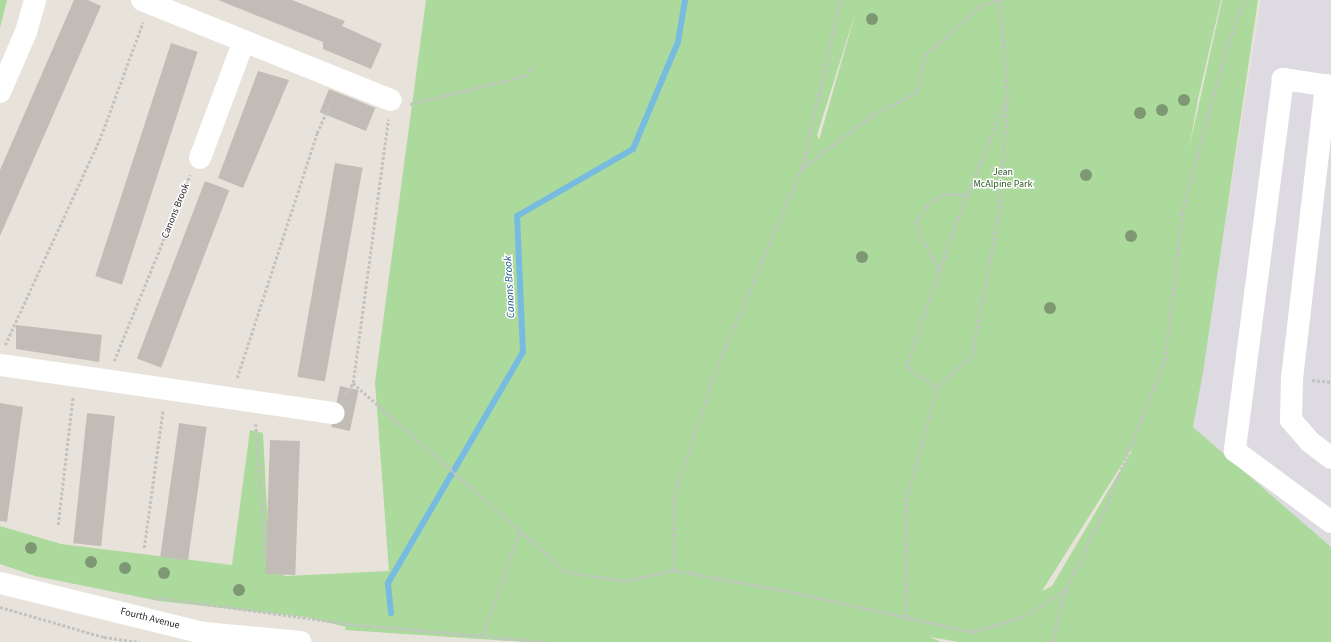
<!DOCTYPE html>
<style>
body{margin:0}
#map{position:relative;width:1331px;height:642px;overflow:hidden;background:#e8e3da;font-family:"Source Sans 3",sans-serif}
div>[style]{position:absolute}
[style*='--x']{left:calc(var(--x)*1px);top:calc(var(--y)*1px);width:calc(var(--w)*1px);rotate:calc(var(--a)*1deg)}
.industrial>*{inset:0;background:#dddae1}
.green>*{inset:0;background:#acd99c}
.stream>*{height:6px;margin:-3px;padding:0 3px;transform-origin:3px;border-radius:3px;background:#78bbe0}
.building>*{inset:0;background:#c1bdb6;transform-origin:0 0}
.path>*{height:2.5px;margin-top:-1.25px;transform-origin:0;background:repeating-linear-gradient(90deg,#c3c3c3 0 3px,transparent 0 5px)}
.minor>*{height:22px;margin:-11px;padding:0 11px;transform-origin:11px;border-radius:11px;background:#fff}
.trees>*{width:12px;height:12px;margin:-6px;border-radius:50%;background:#7e9874}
span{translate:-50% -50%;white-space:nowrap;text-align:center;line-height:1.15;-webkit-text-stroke:3px #fff;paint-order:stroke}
.park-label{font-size:10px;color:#285b21}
.street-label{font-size:10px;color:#272727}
.water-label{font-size:11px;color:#1b5987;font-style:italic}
</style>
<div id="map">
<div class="industrial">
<div style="clip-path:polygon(1261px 0,1331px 0,1331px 547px,1193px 427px)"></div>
</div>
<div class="green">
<div style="clip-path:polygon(0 0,7px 0,0 28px)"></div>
<div style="clip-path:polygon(evenodd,426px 0,1221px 0,1198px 99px,1189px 149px,1222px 0,1258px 0,1203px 372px,1193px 427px,1331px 547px,1331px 642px,959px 642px,930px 637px,941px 642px,525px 642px,345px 630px,346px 627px,305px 617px,159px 601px,35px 576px,0 564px,0 526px,61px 544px,232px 565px,250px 430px,263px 433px,270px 568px,286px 576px,389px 571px,375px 382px,426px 0,854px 17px,854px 18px,819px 140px,817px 135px,854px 17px,426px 0,1134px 435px,1131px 452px,1052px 586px,1042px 591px,1131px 450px,1134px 435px)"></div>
</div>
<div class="stream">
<div style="--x:391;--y:613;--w:30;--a:-96"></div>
<div style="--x:388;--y:583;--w:268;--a:-59.7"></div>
<div style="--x:523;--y:352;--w:136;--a:-92.5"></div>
<div style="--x:517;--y:216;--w:134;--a:-30"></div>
<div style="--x:633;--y:149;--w:116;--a:-67.2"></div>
<div style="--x:678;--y:42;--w:43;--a:-80.5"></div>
</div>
<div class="building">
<div style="clip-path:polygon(74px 0,88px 0,101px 6px,0 236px,0 170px)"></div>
<div style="clip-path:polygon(218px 0,292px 0,345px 21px,342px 26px,382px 44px,371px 69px,323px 49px,323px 42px)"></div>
<div style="left:171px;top:43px;width:28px;height:245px;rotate:18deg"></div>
<div style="clip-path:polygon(258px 71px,289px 80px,243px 188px,218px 178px)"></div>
<div style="left:329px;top:89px;width:50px;height:25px;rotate:22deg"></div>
<div style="left:335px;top:163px;width:28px;height:217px;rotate:10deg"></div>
<div style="left:205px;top:181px;width:26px;height:190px;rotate:21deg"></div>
<div style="clip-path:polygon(16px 325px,102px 335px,99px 362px,16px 349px)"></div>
<div style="left:340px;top:386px;width:19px;height:42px;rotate:12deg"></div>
<div style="clip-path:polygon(0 403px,23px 407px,7px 522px,0 521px)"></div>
<div style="left:87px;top:413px;width:28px;height:131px;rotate:6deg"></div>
<div style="left:179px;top:423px;width:28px;height:135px;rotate:8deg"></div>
<div style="left:270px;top:440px;width:30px;height:134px;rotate:2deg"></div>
</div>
<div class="path">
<div style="--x:1000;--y:0;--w:21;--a:161"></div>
<div style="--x:980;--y:7;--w:72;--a:138.4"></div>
<div style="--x:926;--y:55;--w:39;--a:103"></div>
<div style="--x:917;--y:93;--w:47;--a:153.4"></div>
<div style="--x:875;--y:114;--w:91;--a:143"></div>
<div style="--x:802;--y:169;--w:220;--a:113.1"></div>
<div style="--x:716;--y:371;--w:134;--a:108.3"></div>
<div style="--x:674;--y:498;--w:72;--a:90.8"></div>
<div style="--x:673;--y:570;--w:111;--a:10.4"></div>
<div style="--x:782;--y:590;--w:196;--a:12.4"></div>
<div style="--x:973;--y:632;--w:55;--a:-16.8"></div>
<div style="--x:1026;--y:616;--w:48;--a:-34"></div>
<div style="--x:1000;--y:0;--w:95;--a:85.2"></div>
<div style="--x:1008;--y:95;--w:122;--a:94.2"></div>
<div style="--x:999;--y:217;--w:142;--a:101"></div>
<div style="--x:972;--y:356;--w:47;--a:137.6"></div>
<div style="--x:937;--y:388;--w:37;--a:-146"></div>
<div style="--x:906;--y:367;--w:158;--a:-70.8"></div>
<div style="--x:958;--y:218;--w:133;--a:-67.9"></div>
<div style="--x:410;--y:104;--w:118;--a:-13.7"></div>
<div style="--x:525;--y:76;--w:14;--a:-51"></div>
<div style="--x:802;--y:169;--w:173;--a:-77.3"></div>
<div style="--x:939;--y:270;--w:35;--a:-119"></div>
<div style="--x:922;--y:239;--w:18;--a:-109"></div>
<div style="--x:916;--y:222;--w:19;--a:-58"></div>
<div style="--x:926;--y:206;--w:22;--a:-34"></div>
<div style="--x:944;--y:194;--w:24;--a:2"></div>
<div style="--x:5;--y:345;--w:230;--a:-65.3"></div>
<div style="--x:101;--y:136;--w:121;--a:-69.8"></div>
<div style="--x:114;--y:361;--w:201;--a:-67.8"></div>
<div style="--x:237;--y:378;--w:258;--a:-71.9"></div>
<div style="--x:317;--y:133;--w:37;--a:-66"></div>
<div style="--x:1312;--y:380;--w:19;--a:6"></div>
<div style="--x:353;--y:383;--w:286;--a:41.5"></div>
<div style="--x:567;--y:572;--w:60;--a:8.7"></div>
<div style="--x:626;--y:581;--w:48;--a:-13.2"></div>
<div style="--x:345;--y:395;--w:14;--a:-56"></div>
<div style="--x:353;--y:383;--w:266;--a:-82.4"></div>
<div style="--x:256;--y:424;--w:133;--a:85.7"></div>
<div style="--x:58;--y:525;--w:130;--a:-83.4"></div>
<div style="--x:144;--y:548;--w:139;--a:-82.2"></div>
<div style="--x:154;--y:597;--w:199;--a:7.8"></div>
<div style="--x:351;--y:624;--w:200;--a:5.2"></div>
<div style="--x:0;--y:607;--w:108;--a:16.1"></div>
<div style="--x:104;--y:637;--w:36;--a:8"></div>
<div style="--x:906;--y:617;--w:117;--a:-90"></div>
<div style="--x:906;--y:500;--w:116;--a:-74.5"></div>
<div style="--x:483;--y:635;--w:111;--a:-70.6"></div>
<div style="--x:1052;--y:642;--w:55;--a:-75.2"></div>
<div style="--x:1066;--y:589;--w:91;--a:-64"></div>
<div style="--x:1106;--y:507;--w:158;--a:-68.1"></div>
<div style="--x:1165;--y:360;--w:149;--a:-83.4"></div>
<div style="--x:1182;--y:212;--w:165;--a:-74.9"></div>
<div style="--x:1225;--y:53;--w:56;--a:-70.3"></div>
</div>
<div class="minor">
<div style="--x:142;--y:0;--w:268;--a:21.9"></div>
<div style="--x:1326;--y:85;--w:295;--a:96.6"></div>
<div style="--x:1292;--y:378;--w:42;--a:91.4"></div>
<div style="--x:1291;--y:420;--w:29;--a:49"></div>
<div style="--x:1310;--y:442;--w:26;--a:37"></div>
<div style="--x:1331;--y:86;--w:49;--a:-171.7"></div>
<div style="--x:1283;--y:79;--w:375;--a:97.4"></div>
<div style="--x:1235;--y:451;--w:119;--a:36.5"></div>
<div style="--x:0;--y:92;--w:65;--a:-66.6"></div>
<div style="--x:26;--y:32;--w:33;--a:-74"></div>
<div style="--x:200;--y:158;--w:125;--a:-69.4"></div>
<div style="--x:0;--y:365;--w:337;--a:8.2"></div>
<div style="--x:0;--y:583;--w:210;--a:13.8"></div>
<div style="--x:204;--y:633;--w:97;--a:5.3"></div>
</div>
<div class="trees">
<div style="left:872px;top:19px"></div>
<div style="left:1184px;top:100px"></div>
<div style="left:1162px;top:110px"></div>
<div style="left:1140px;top:113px"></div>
<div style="left:1086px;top:175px"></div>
<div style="left:1131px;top:236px"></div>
<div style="left:862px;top:257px"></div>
<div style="left:1050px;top:308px"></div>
<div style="left:31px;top:548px"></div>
<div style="left:91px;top:562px"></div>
<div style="left:125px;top:568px"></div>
<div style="left:164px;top:573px"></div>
<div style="left:239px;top:590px"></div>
</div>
<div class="park-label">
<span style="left:1003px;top:178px">Jean<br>McAlpine Park</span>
</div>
<div class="street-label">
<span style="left:176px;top:211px;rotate:-68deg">Canons Brook</span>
<span style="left:150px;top:619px;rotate:14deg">Fourth Avenue</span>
</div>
<div class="water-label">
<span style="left:510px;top:287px;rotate:-93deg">Canons Brook</span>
</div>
</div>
